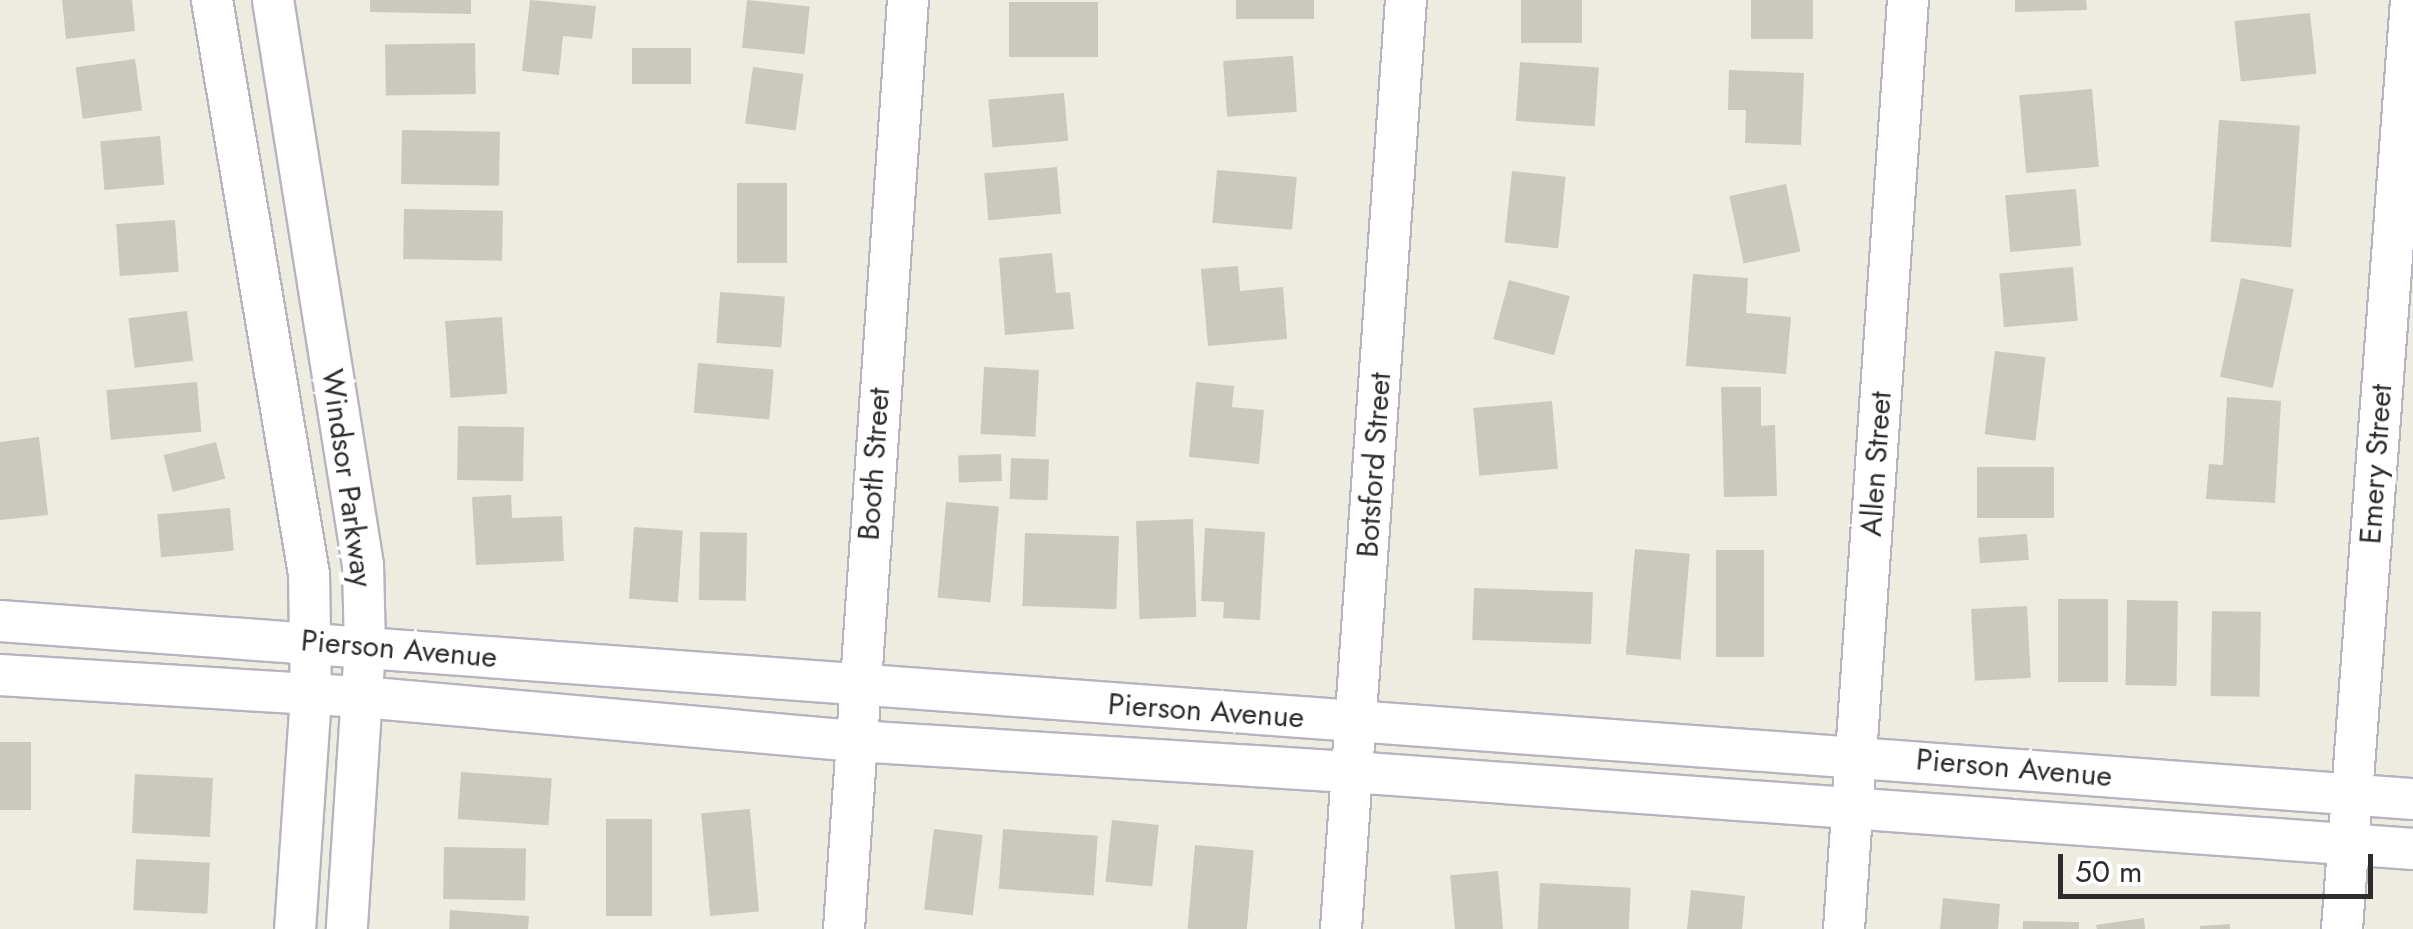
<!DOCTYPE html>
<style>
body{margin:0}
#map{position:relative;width:2413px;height:929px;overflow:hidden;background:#eeece1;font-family:Jost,sans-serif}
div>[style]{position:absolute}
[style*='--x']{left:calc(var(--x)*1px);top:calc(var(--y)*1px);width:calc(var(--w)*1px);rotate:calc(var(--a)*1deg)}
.building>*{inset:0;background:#cac9bf;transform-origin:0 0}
.roads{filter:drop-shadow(2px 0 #b6b4bf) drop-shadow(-2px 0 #b6b4bf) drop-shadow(0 2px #b6b4bf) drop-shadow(0 -2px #b6b4bf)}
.street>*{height:40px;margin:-20px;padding:0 20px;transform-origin:20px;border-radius:20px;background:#fff}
span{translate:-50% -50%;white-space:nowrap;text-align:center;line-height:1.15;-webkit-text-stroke:9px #fff;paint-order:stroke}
.street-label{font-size:30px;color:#2d2d2d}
.scale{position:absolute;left:2058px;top:854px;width:315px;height:45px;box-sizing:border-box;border:5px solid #2d2d2d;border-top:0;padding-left:12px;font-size:30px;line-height:35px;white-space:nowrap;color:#2d2d2d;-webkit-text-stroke:8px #fff;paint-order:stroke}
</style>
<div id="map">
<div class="building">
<div style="clip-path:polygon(62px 0,132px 0,135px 31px,66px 39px)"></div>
<div style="clip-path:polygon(370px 0,471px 0,471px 14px,370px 12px)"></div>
<div style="clip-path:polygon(530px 0,596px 6px,592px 39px,563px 36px,559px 75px,522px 71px)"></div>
<div style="left:747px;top:0;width:63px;height:48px;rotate:6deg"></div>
<div style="left:1236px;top:0;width:78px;height:19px"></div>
<div style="left:1521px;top:0;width:61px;height:43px"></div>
<div style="left:1751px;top:0;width:62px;height:39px"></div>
<div style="clip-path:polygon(2015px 0,2086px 0,2087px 10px,2015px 12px)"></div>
<div style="left:1009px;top:2px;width:89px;height:55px"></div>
<div style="left:2310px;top:13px;width:61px;height:76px;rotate:84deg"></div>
<div style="left:475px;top:43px;width:51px;height:90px;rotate:89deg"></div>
<div style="left:632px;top:48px;width:59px;height:36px"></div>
<div style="left:1293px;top:56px;width:56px;height:70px;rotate:86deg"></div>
<div style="left:135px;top:59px;width:52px;height:60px;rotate:82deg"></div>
<div style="left:1520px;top:62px;width:79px;height:59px;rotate:4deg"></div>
<div style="left:753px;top:67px;width:51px;height:57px;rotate:8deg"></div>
<div style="clip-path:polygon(1729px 70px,1804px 73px,1801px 145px,1745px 143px,1746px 110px,1728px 110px)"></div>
<div style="left:2092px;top:89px;width:78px;height:73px;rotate:85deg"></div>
<div style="left:1064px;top:93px;width:48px;height:76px;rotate:85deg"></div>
<div style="left:2219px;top:120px;width:81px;height:122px;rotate:4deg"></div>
<div style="left:402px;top:130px;width:98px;height:54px;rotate:1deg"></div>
<div style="left:160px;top:136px;width:49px;height:60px;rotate:85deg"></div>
<div style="left:1057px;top:167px;width:47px;height:73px;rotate:85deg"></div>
<div style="left:1217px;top:170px;width:80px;height:53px;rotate:5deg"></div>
<div style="left:1512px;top:171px;width:54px;height:72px;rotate:6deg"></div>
<div style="left:737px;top:183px;width:50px;height:80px"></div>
<div style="left:1786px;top:184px;width:69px;height:58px;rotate:78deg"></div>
<div style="left:2076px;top:189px;width:57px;height:71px;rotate:85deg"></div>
<div style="left:404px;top:209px;width:99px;height:50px;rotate:1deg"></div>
<div style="left:175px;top:220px;width:52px;height:59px;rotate:86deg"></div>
<div style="clip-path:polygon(1052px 253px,1056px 293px,1070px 292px,1074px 329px,1005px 335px,999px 258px)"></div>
<div style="clip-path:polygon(1238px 266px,1240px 291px,1283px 287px,1287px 339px,1208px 346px,1201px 269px)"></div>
<div style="left:2073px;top:267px;width:54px;height:74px;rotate:85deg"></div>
<div style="clip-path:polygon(1693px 274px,1748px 278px,1746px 313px,1791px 317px,1786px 374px,1686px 366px)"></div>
<div style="left:2241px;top:278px;width:54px;height:101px;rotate:12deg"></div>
<div style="left:1509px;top:280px;width:63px;height:61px;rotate:15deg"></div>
<div style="left:720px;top:292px;width:65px;height:51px;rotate:4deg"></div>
<div style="left:187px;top:311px;width:50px;height:59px;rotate:83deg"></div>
<div style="left:502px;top:317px;width:77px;height:57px;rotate:86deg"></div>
<div style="left:1995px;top:351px;width:51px;height:84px;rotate:7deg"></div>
<div style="left:698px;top:363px;width:76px;height:50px;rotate:5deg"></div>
<div style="left:984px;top:367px;width:55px;height:67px;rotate:3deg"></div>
<div style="left:197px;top:382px;width:50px;height:91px;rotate:85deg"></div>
<div style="clip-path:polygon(1196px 382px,1234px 386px,1232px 407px,1264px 410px,1259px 464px,1189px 457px)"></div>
<div style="clip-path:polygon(1721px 387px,1761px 387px,1761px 426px,1775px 425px,1777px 496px,1724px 497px)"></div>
<div style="clip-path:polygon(2227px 397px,2281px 401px,2275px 503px,2206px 499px,2209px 464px,2223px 465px)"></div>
<div style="left:1552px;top:401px;width:68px;height:79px;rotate:85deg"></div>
<div style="left:458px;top:426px;width:66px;height:54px;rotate:1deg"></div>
<div style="clip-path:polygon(39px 437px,48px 515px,0 520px,0 442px)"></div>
<div style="left:216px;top:442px;width:38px;height:54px;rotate:76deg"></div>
<div style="left:1001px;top:454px;width:27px;height:43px;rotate:88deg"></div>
<div style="left:1011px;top:458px;width:38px;height:41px;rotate:2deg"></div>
<div style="left:2054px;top:467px;width:51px;height:77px;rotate:90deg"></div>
<div style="clip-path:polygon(511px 495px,512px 518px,562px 516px,564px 561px,476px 565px,472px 497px)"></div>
<div style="left:946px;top:502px;width:53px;height:96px;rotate:5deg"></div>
<div style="left:230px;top:508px;width:43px;height:73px;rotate:85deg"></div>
<div style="left:1193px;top:519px;width:98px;height:57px;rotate:88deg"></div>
<div style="left:634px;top:527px;width:49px;height:72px;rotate:4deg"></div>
<div style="clip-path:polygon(1205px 528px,1265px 532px,1260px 620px,1223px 618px,1224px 602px,1201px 601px)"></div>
<div style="left:700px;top:532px;width:47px;height:68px;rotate:1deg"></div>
<div style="left:1025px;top:533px;width:94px;height:73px;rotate:2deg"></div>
<div style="left:2027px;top:534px;width:26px;height:49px;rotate:86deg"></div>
<div style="left:1635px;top:549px;width:55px;height:106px;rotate:5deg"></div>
<div style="left:1716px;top:550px;width:48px;height:107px"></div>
<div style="left:1474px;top:588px;width:119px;height:52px;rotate:2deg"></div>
<div style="left:2058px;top:599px;width:50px;height:83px"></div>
<div style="left:2127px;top:600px;width:51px;height:85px;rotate:1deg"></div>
<div style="left:2027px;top:606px;width:72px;height:56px;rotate:87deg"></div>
<div style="left:2212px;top:611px;width:49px;height:85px;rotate:1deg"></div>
<div style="left:0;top:742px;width:31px;height:68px"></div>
<div style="left:461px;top:772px;width:91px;height:47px;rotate:4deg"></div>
<div style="left:135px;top:774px;width:78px;height:59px;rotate:3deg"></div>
<div style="left:750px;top:809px;width:103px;height:49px;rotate:85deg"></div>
<div style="left:606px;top:819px;width:46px;height:97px"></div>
<div style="left:1112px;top:820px;width:47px;height:62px;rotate:6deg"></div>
<div style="left:934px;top:829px;width:49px;height:81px;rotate:7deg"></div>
<div style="left:1003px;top:829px;width:95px;height:60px;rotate:4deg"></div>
<div style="left:1195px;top:845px;width:59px;height:84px;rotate:5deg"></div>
<div style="left:444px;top:847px;width:82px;height:52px;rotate:1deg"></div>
<div style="left:136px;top:859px;width:74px;height:51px;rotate:3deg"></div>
<div style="left:1498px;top:871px;width:58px;height:48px;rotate:85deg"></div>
<div style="left:1540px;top:883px;width:91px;height:46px;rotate:3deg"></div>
<div style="clip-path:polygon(1691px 890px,1745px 896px,1742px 929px,1687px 929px)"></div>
<div style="clip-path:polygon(1943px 898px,2000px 904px,1998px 929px,1940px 929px)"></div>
<div style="clip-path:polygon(450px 910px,529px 916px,528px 929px,449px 929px)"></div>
<div style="clip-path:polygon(2144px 918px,2145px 929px,2097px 929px,2096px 925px)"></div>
<div style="left:2023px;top:921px;width:56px;height:8px;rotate:1deg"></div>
<div style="clip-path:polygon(2230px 924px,2230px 929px,2200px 929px,2200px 926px)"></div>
</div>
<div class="roads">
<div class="street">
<div style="--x:212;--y:0;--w:582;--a:80.41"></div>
<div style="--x:309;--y:574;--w:122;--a:89.1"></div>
<div style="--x:311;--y:696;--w:234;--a:93.9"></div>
<div style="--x:273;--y:0;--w:572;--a:80.95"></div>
<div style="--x:363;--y:565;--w:82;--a:88.6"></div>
<div style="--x:365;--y:647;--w:283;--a:93.7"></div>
<div style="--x:0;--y:621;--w:2420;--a:4.22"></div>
<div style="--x:0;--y:675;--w:363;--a:3.5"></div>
<div style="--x:362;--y:697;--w:496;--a:5.1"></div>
<div style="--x:856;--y:741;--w:497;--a:3.6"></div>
<div style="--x:1352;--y:772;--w:1064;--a:4.15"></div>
<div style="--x:844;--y:929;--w:931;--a:-86.06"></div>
<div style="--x:1341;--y:929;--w:931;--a:-86"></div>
<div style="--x:1844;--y:929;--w:931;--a:-86.06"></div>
<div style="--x:2342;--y:929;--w:932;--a:-85.75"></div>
</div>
</div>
<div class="street-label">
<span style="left:874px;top:464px;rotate:-86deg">Booth Street</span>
<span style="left:1876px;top:464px;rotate:-86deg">Allen Street</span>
<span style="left:2376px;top:464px;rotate:-86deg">Emery Street</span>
<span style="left:1374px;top:465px;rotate:-86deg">Botsford Street</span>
<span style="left:347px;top:478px;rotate:82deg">Windsor Parkway</span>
<span style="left:399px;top:649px;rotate:5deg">Pierson Avenue</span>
<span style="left:1206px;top:711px;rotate:4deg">Pierson Avenue</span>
<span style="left:2014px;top:768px;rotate:5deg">Pierson Avenue</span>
</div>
<div class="scale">50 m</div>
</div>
